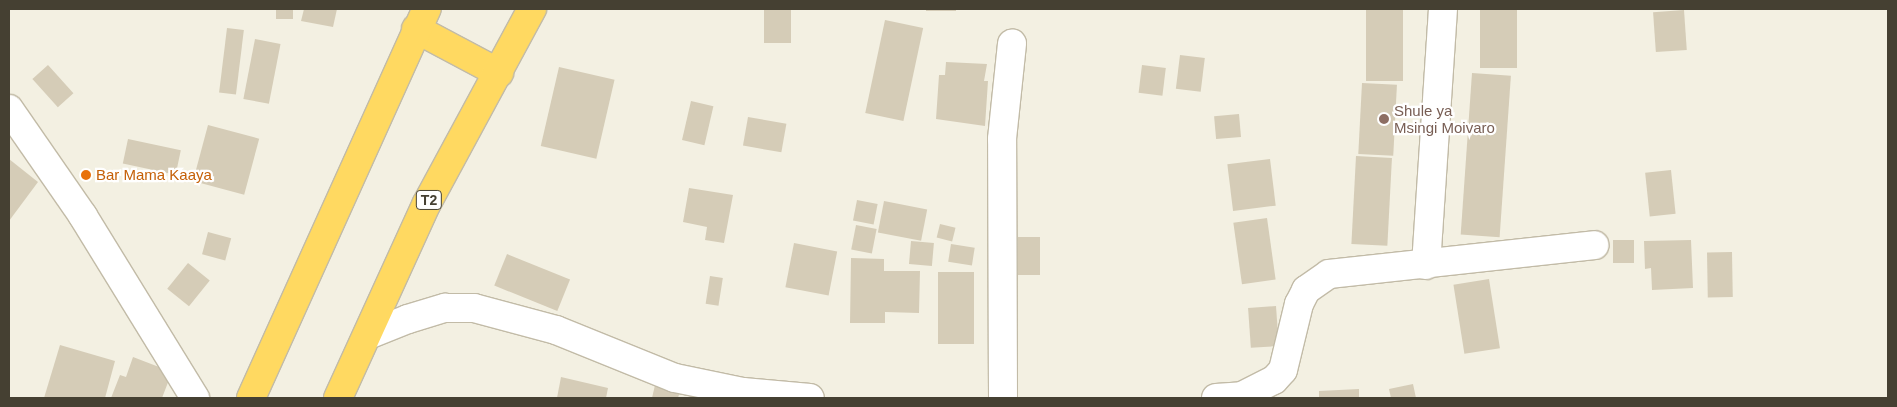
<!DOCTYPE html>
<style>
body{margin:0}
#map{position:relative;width:1897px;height:407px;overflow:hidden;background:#f3f0e2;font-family:Helvetica,sans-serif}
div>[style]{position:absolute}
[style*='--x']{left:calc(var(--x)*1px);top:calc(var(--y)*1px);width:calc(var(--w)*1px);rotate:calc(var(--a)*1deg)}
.building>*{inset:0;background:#d5ccb7;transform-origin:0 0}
.roads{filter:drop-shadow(1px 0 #c2bba7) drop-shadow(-1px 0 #c2bba7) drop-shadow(0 1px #c2bba7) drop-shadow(0 -1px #c2bba7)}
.minor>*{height:28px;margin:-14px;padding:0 14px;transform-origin:14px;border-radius:14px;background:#fff}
.highway>*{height:28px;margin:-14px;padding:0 14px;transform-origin:14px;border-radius:14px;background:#ffd961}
.dots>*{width:14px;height:14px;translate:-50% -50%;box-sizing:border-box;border:2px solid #fff;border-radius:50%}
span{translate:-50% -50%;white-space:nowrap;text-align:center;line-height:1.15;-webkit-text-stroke:4.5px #fff;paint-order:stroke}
.shield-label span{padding:1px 4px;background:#fff;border:1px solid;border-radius:4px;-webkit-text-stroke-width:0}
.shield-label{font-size:14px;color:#454032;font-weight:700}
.education-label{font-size:15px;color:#785e54}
.left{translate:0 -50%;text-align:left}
.food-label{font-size:15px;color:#c56008}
.frame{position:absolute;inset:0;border:10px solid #454032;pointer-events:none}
</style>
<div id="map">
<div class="building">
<div style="left:276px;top:9px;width:17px;height:10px"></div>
<div style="clip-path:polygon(304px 9px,337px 9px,333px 27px,301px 21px)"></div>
<div style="left:764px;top:9px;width:27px;height:34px"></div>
<div style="left:926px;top:9px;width:30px;height:2px"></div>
<div style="left:1366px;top:9px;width:37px;height:72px"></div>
<div style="left:1480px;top:9px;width:37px;height:59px"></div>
<div style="left:1684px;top:10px;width:40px;height:31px;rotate:86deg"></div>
<div style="left:885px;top:20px;width:39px;height:95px;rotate:12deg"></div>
<div style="left:227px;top:28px;width:17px;height:65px;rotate:7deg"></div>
<div style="left:255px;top:39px;width:26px;height:61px;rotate:11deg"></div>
<div style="left:1180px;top:55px;width:25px;height:34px;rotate:7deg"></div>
<div style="clip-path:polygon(946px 62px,987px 64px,984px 81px,988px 81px,985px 126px,936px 119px,939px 75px,945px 75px)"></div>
<div style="left:48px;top:65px;width:38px;height:21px;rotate:48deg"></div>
<div style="left:1142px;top:65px;width:24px;height:28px;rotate:7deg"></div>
<div style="left:559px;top:67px;width:57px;height:81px;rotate:13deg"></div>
<div style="left:1472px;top:73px;width:39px;height:162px;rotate:4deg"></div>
<div style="left:1362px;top:83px;width:35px;height:71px;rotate:3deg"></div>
<div style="left:691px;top:101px;width:23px;height:40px;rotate:13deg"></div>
<div style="left:1239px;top:114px;width:23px;height:25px;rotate:85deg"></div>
<div style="left:748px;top:117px;width:39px;height:29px;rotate:10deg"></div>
<div style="left:208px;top:125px;width:53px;height:58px;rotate:15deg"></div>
<div style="left:128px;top:139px;width:54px;height:25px;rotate:12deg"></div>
<div style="left:1356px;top:156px;width:36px;height:88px;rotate:3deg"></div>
<div style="clip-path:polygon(9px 159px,38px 182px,9px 221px)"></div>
<div style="left:1270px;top:159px;width:47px;height:43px;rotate:83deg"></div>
<div style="left:1671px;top:170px;width:44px;height:26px;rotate:84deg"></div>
<div style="clip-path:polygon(689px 188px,733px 195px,724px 243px,705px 240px,707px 227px,683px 222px)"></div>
<div style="left:857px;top:200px;width:21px;height:21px;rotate:11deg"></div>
<div style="left:884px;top:201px;width:44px;height:32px;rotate:11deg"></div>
<div style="left:1267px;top:218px;width:62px;height:34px;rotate:82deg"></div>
<div style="left:940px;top:224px;width:16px;height:14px;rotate:14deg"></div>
<div style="left:856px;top:225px;width:21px;height:25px;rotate:11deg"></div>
<div style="left:208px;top:232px;width:24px;height:23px;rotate:15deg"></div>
<div style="left:1040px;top:237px;width:38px;height:22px;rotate:90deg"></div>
<div style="left:1634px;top:240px;width:23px;height:21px;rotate:90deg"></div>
<div style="clip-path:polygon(1691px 240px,1693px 288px,1652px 290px,1651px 268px,1645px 269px,1644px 241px)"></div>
<div style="left:911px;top:241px;width:23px;height:23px;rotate:5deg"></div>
<div style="left:794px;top:243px;width:44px;height:45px;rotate:11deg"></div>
<div style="left:951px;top:244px;width:24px;height:18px;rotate:9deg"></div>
<div style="left:1732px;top:252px;width:45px;height:25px;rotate:89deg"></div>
<div style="left:507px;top:254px;width:68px;height:34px;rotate:22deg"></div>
<div style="clip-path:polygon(851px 258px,884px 259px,884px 271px,920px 271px,919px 313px,885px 312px,885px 323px,850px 323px)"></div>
<div style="left:188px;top:263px;width:28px;height:33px;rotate:39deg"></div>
<div style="left:938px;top:272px;width:36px;height:72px"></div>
<div style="left:710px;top:276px;width:13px;height:28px;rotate:9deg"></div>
<div style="left:1489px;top:279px;width:70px;height:36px;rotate:81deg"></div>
<div style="left:1276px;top:306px;width:40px;height:28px;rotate:86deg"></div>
<div style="clip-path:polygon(60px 345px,115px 361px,105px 398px,44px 398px)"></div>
<div style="clip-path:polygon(133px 357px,172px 372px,162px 398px,111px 398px,120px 375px,126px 377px)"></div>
<div style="clip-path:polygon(561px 377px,608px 388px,606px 398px,557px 398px)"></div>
<div style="clip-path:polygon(1413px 384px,1416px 398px,1391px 398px,1389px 389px)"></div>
<div style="clip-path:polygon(655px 385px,680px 391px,678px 398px,652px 398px)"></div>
<div style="clip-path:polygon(1359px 389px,1359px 398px,1319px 398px,1319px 391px)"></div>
</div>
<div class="roads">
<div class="minor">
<div style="--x:9;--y:109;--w:130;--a:55.3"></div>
<div style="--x:83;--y:216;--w:214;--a:58.4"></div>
<div style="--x:1426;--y:265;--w:257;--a:-86.2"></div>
<div style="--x:368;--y:335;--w:43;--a:-21.8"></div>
<div style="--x:408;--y:319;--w:39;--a:-17"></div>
<div style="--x:445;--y:308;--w:29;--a:0"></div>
<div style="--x:474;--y:308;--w:85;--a:15"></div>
<div style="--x:556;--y:330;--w:128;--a:22"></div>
<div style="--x:675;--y:378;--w:69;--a:11.6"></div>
<div style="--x:743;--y:392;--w:67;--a:5.1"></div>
<div style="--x:1003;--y:398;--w:259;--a:-90.2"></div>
<div style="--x:1002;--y:139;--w:96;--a:-84"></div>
<div style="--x:1216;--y:398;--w:26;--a:-4"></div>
<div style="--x:1242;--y:396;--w:36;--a:-27"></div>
<div style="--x:1274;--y:380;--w:13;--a:-48"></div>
<div style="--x:1283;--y:370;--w:68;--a:-76.4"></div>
<div style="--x:1299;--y:304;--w:16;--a:-63"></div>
<div style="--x:1306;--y:290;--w:28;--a:-35"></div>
<div style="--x:1329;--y:274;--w:267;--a:-6.2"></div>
</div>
<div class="highway">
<div style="--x:416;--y:29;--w:94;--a:27.9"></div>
<div style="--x:251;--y:398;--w:427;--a:-65.7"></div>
<div style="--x:338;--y:398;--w:214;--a:-65.5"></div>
<div style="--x:427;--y:203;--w:221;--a:-61.6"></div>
</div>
</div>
<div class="dots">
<div style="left:1384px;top:119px;background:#8d6e63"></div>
<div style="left:86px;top:175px;background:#e8710a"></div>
</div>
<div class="shield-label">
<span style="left:429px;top:200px">T2</span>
</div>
<div class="education-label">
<span class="left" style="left:1394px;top:119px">Shule ya<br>Msingi Moivaro</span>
</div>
<div class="food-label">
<span class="left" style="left:96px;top:175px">Bar Mama Kaaya</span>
</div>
<div class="frame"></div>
</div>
